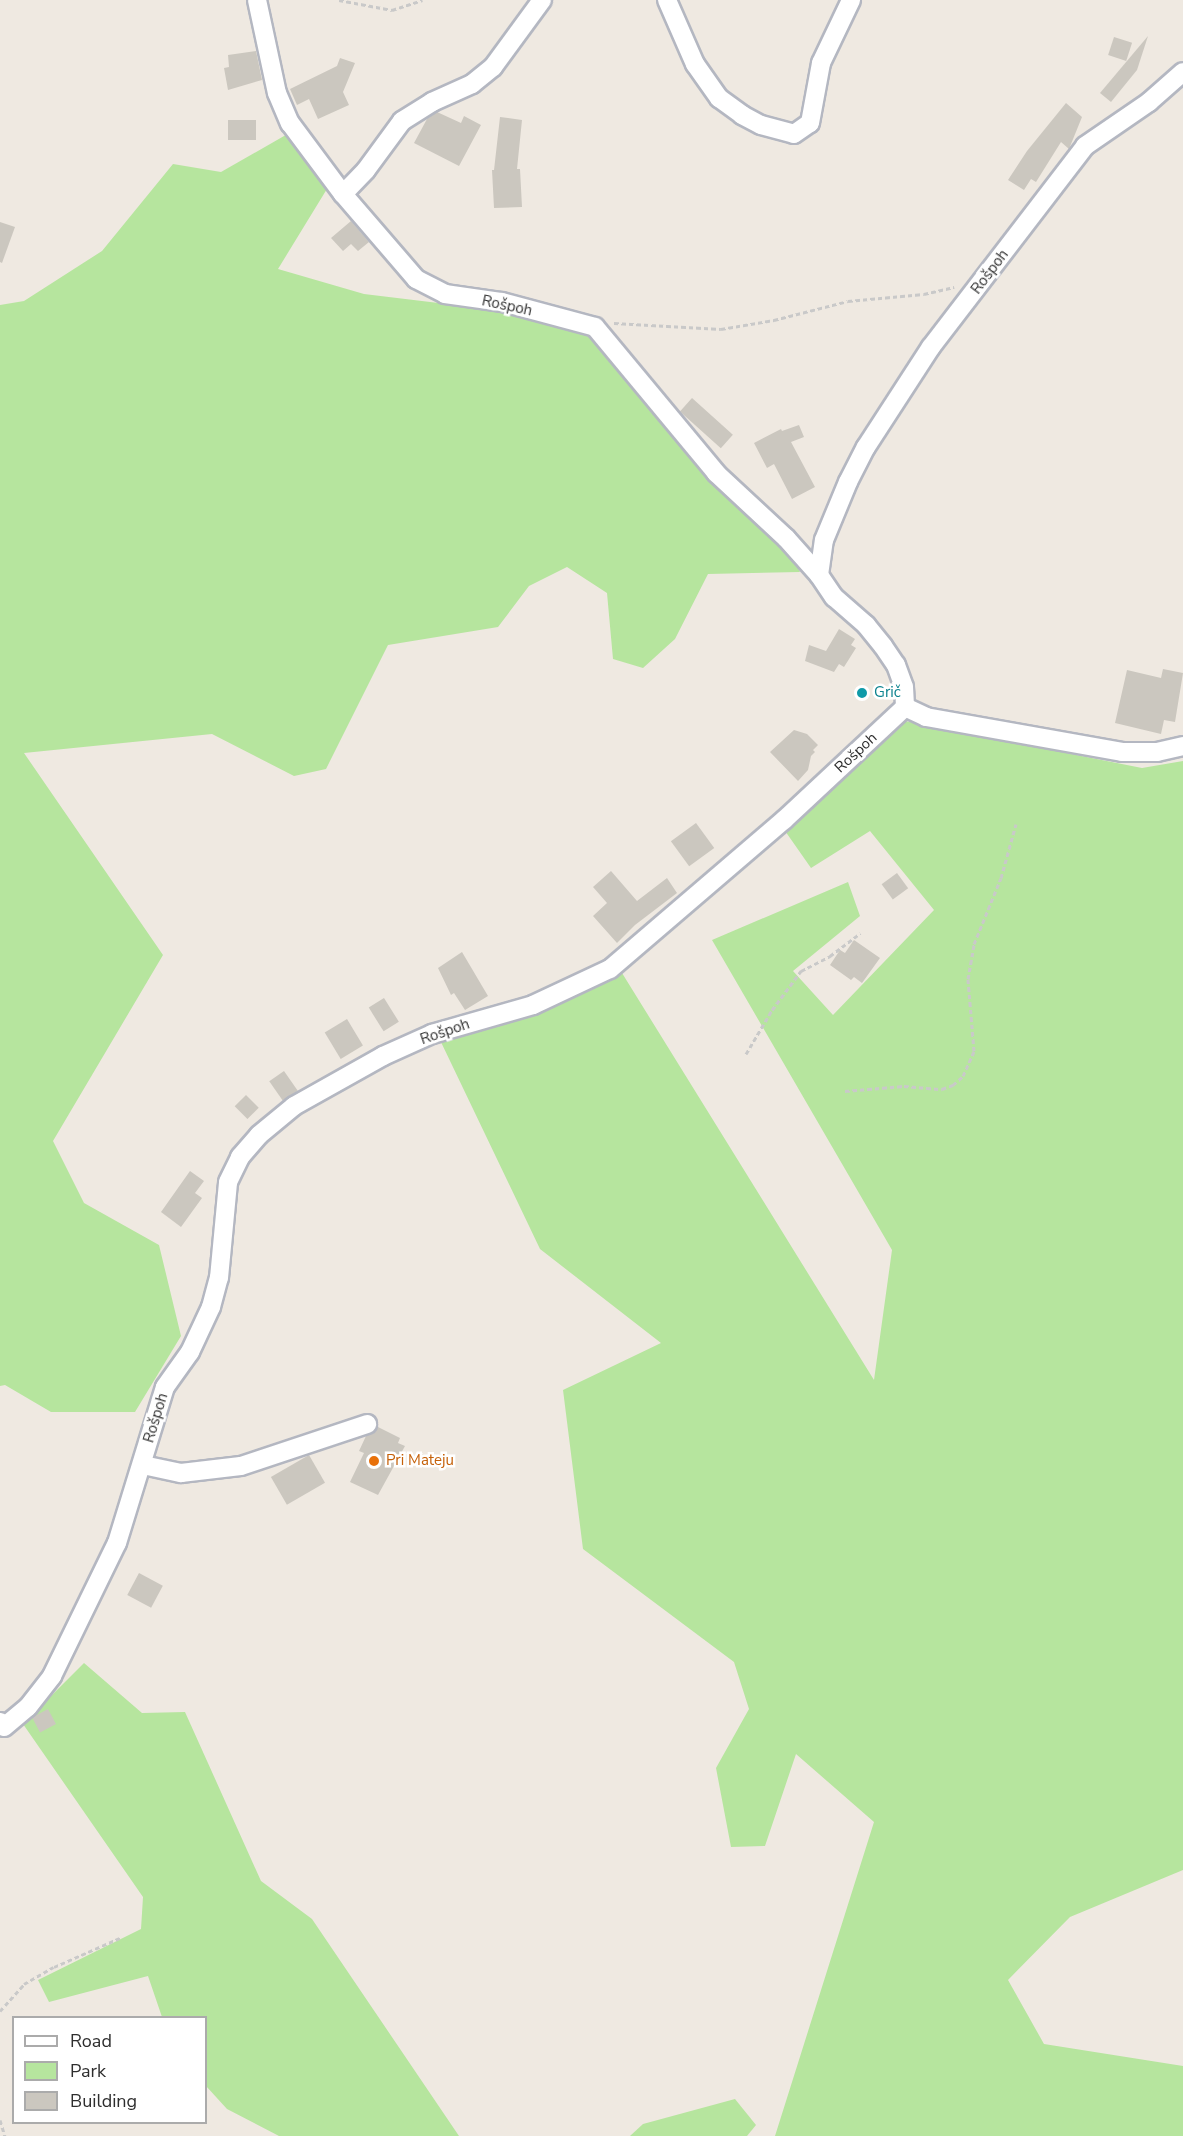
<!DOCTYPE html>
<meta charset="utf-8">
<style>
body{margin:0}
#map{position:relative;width:1183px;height:2136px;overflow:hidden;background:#efe9e1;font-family:"Nunito Sans",sans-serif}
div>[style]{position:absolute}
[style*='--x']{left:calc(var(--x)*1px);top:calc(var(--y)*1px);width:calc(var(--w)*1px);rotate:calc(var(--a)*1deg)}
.green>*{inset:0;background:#b6e59e}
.building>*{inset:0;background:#cbc7bf;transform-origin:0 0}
.path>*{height:3px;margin-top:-1.5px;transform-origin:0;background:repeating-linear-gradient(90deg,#c9c9c9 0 4.5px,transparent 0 7.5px)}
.roads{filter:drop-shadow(2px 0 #b4b7c1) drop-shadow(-2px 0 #b4b7c1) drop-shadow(0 2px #b4b7c1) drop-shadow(0 -2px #b4b7c1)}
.minor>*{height:18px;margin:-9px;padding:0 9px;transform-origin:9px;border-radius:9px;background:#fff}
.dots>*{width:16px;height:16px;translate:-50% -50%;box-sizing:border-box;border:3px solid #fff;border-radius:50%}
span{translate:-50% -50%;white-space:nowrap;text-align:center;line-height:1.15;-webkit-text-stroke:5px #fff;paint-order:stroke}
.street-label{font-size:15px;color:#2e2e2e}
.culture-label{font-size:15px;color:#0d838f}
.left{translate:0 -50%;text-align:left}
.food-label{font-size:15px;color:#c56008}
.legend{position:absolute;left:12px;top:2016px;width:195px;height:108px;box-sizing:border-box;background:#fff;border:2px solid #ababab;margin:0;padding:8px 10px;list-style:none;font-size:18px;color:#2e2e2e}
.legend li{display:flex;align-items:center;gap:12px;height:30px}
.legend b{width:30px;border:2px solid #ababab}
</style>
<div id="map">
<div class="green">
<div style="clip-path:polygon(291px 132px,330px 184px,278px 269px,364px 294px,455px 305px,502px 306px,567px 324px,609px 349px,786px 545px,800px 572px,708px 574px,675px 639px,643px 668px,613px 659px,607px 593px,567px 567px,529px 586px,498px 627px,388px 645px,326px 769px,294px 776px,212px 734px,24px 753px,163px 955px,53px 1141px,84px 1203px,159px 1245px,181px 1336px,135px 1412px,51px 1412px,5px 1385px,0 1386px,0 305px,24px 301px,102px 251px,173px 164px,221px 172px)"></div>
<div style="clip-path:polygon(905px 721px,1142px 768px,1183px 761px,1183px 1870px,1070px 1917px,1008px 1980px,1044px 2044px,1183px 2066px,1183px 2136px,775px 2136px,874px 1822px,796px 1754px,765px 1846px,731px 1847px,716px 1768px,749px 1709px,734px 1662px,583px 1549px,563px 1390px,661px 1343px,540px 1249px,440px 1040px,534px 1011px,622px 973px,874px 1380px,892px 1250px,712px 940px,848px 882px,860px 916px,793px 971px,833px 1015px,934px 910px,870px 831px,811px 868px,783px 828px)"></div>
<div style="clip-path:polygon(84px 1663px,142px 1713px,185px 1712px,261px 1881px,312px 1919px,459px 2136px,279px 2136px,227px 2109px,206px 2086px,206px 2018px,162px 2017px,148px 1976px,49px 2002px,38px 1980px,141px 1929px,143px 1897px,23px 1724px)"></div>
<div style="clip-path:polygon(735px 2099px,756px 2125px,747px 2136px,630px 2136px,643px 2124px)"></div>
</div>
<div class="building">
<div style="clip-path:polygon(1148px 36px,1137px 70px,1111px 102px,1100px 93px)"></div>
<div style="left:1114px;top:37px;width:19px;height:19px;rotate:18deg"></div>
<div style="clip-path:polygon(256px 51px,262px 80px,228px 90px,224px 68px,229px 67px,228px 55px)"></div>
<div style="clip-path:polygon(340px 58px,355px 63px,343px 92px,349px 105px,318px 119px,309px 99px,297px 105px,290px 89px,337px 66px)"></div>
<div style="clip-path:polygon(1066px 103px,1082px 117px,1069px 149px,1061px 142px,1036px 182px,1031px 179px,1024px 190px,1008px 180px,1027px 151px)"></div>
<div style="clip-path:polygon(437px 112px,461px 123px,464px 116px,481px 125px,459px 166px,414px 143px,427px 119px)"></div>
<div style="clip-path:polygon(500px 117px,522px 120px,517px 169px,520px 169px,522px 207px,494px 208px,492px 170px,494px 170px)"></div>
<div style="left:228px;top:120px;width:28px;height:20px"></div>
<div style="clip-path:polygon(351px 221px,369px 242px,358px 251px,351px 244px,343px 251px,331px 238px)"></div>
<div style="clip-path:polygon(0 222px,15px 227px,2px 263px,0 262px)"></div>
<div style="left:692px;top:398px;width:55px;height:18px;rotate:42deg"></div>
<div style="clip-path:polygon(799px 425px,804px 437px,791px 442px,815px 487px,792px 499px,774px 464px,767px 468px,754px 443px,781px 429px,782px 431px)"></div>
<div style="clip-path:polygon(839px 629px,855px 639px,851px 645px,856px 648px,844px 667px,839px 664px,834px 672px,805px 661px,809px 645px,826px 651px)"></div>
<div style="clip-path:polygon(1163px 669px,1183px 673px,1175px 722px,1164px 720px,1161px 734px,1115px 723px,1127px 670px,1161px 678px)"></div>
<div style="clip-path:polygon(794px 730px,807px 734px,818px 745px,813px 750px,815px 752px,811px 756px,808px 770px,798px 781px,770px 752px)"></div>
<div style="left:696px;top:823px;width:31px;height:31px;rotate:54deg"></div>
<div style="clip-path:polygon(611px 871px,637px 901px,667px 878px,677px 893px,635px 925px,617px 943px,593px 916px,607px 903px,593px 887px)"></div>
<div style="left:897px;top:873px;width:19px;height:19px;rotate:54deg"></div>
<div style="clip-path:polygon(854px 940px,880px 958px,862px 983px,854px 977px,851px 980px,830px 965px,840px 950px,845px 953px)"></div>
<div style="clip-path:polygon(462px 952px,488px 996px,465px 1010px,454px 993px,451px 995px,438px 968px)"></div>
<div style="left:384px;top:998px;width:28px;height:18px;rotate:58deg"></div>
<div style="left:347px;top:1019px;width:31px;height:26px;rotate:59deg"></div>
<div style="left:284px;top:1071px;width:24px;height:18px;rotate:55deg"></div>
<div style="left:246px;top:1095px;width:18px;height:16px;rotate:45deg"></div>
<div style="clip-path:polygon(190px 1171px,204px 1181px,195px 1193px,202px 1198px,181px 1227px,161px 1212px)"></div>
<div style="clip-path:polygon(378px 1427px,400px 1438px,398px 1443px,405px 1446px,378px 1495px,350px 1482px,364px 1453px,359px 1451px,366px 1436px,375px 1432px)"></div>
<div style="left:309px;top:1455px;width:32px;height:44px;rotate:60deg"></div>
<div style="left:139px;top:1573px;width:27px;height:25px;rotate:28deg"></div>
<div style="left:48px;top:1709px;width:17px;height:18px;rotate:62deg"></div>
</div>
<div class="path">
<div style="--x:339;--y:0;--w:54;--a:10.7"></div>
<div style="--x:392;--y:10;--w:32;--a:-18"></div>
<div style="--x:614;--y:323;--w:107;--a:3.2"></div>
<div style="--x:721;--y:329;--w:54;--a:-9.6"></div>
<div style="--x:774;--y:320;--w:76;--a:-14.4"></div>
<div style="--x:848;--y:301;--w:76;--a:-5.3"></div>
<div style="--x:924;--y:294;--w:31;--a:-13"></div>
<div style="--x:746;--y:1054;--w:51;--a:-59.4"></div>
<div style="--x:772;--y:1010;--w:49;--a:-53.4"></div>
<div style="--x:801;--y:971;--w:33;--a:-27"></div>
<div style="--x:830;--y:956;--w:38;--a:-37"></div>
<div style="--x:845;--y:1091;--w:59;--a:-4.8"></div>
<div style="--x:904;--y:1086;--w:38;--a:5"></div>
<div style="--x:942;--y:1089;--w:12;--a:-20"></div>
<div style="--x:953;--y:1085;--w:13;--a:-42"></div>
<div style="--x:963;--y:1076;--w:27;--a:-66"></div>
<div style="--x:974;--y:1051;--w:72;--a:-94.8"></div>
<div style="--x:968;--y:979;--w:36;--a:-80"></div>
<div style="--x:974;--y:944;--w:71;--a:-67.8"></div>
<div style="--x:1001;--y:878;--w:56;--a:-74.5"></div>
<div style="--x:0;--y:2011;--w:36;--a:-48"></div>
<div style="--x:24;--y:1984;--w:34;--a:-30"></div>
<div style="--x:54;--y:1967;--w:74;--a:-23.8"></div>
<div style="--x:0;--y:2120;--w:17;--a:73"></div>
</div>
<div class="roads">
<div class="minor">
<div style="--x:257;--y:0;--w:95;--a:77.9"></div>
<div style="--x:277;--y:93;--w:33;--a:67"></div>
<div style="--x:290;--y:123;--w:89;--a:53.3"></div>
<div style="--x:343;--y:194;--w:112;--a:49.3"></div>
<div style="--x:416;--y:279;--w:33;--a:27"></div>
<div style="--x:445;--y:294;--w:58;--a:8"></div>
<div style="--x:502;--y:302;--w:96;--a:15"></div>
<div style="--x:595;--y:327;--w:190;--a:50.3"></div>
<div style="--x:716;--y:473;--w:96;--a:42.9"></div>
<div style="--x:786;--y:538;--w:50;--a:48.3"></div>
<div style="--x:819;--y:575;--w:27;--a:56"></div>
<div style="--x:834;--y:597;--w:43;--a:41.2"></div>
<div style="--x:866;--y:625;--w:27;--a:51"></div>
<div style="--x:883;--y:646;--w:23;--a:56"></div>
<div style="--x:896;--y:665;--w:23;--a:70"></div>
<div style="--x:904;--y:687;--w:20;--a:87"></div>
<div style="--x:667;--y:0;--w:70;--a:66.4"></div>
<div style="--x:695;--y:64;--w:42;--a:54.8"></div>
<div style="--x:719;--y:98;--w:29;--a:36"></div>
<div style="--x:742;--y:115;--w:21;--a:28"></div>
<div style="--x:761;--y:125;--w:34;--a:15"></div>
<div style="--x:794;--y:134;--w:19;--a:-35"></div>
<div style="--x:810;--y:123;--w:61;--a:-79.6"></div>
<div style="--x:821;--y:63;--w:70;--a:-64.5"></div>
<div style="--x:343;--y:194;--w:33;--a:-46"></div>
<div style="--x:366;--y:170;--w:61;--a:-53.7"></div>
<div style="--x:402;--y:121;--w:36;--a:-32"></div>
<div style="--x:432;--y:102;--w:44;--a:-24.2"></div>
<div style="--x:472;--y:84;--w:27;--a:-39"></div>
<div style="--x:493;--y:67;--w:83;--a:-53.8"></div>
<div style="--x:819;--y:575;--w:35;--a:-82"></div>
<div style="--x:824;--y:540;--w:63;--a:-67.5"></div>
<div style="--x:848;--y:482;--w:39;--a:-63"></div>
<div style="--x:866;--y:447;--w:119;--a:-57"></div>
<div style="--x:931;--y:347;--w:253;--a:-52.5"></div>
<div style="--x:1085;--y:146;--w:78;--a:-34.5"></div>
<div style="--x:1149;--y:102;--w:45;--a:-41.4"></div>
<div style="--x:905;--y:707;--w:23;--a:25"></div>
<div style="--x:926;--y:717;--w:199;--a:10.1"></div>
<div style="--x:1122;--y:752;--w:35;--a:0"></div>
<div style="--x:1157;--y:752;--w:27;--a:-13"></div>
<div style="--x:143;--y:1465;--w:39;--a:12"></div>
<div style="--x:181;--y:1473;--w:60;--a:-6.7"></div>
<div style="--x:241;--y:1466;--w:133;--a:-18.4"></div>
<div style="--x:0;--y:1722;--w:6;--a:51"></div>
<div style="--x:4;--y:1727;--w:31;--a:-40"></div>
<div style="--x:28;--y:1707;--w:39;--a:-52"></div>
<div style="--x:52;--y:1676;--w:148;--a:-64"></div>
<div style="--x:117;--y:1543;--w:163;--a:-72.9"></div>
<div style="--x:165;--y:1387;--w:43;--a:-54.5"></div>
<div style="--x:190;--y:1352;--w:50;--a:-65"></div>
<div style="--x:211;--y:1307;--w:30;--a:-75"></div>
<div style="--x:219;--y:1278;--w:96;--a:-84.6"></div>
<div style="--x:228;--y:1182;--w:28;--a:-64"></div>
<div style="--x:240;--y:1157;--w:29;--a:-49"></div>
<div style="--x:259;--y:1135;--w:45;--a:-39.6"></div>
<div style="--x:294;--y:1106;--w:102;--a:-29.3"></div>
<div style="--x:383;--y:1056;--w:54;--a:-24.2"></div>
<div style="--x:432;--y:1034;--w:105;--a:-16"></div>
<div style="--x:533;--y:1005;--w:85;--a:-25.1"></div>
<div style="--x:610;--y:969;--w:229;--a:-40.6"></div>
<div style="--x:784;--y:820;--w:166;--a:-43"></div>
</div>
</div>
<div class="dots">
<div style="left:862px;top:693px;background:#0f9aa8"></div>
<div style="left:374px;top:1461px;background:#e8710a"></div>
</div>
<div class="street-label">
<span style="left:990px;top:272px;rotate:-53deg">Rošpoh</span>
<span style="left:507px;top:306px;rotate:12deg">Rošpoh</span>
<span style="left:856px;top:753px;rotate:-43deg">Rošpoh</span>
<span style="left:445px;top:1032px;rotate:-19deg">Rošpoh</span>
<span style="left:156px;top:1418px;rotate:-73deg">Rošpoh</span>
</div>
<div class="culture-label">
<span class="left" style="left:874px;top:693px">Grič</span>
</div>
<div class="food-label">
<span class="left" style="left:386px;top:1461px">Pri Mateju</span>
</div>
<ul class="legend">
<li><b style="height:8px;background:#fff"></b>Road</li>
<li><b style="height:16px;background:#b6e59e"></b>Park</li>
<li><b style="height:16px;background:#cbc7bf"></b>Building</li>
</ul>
</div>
